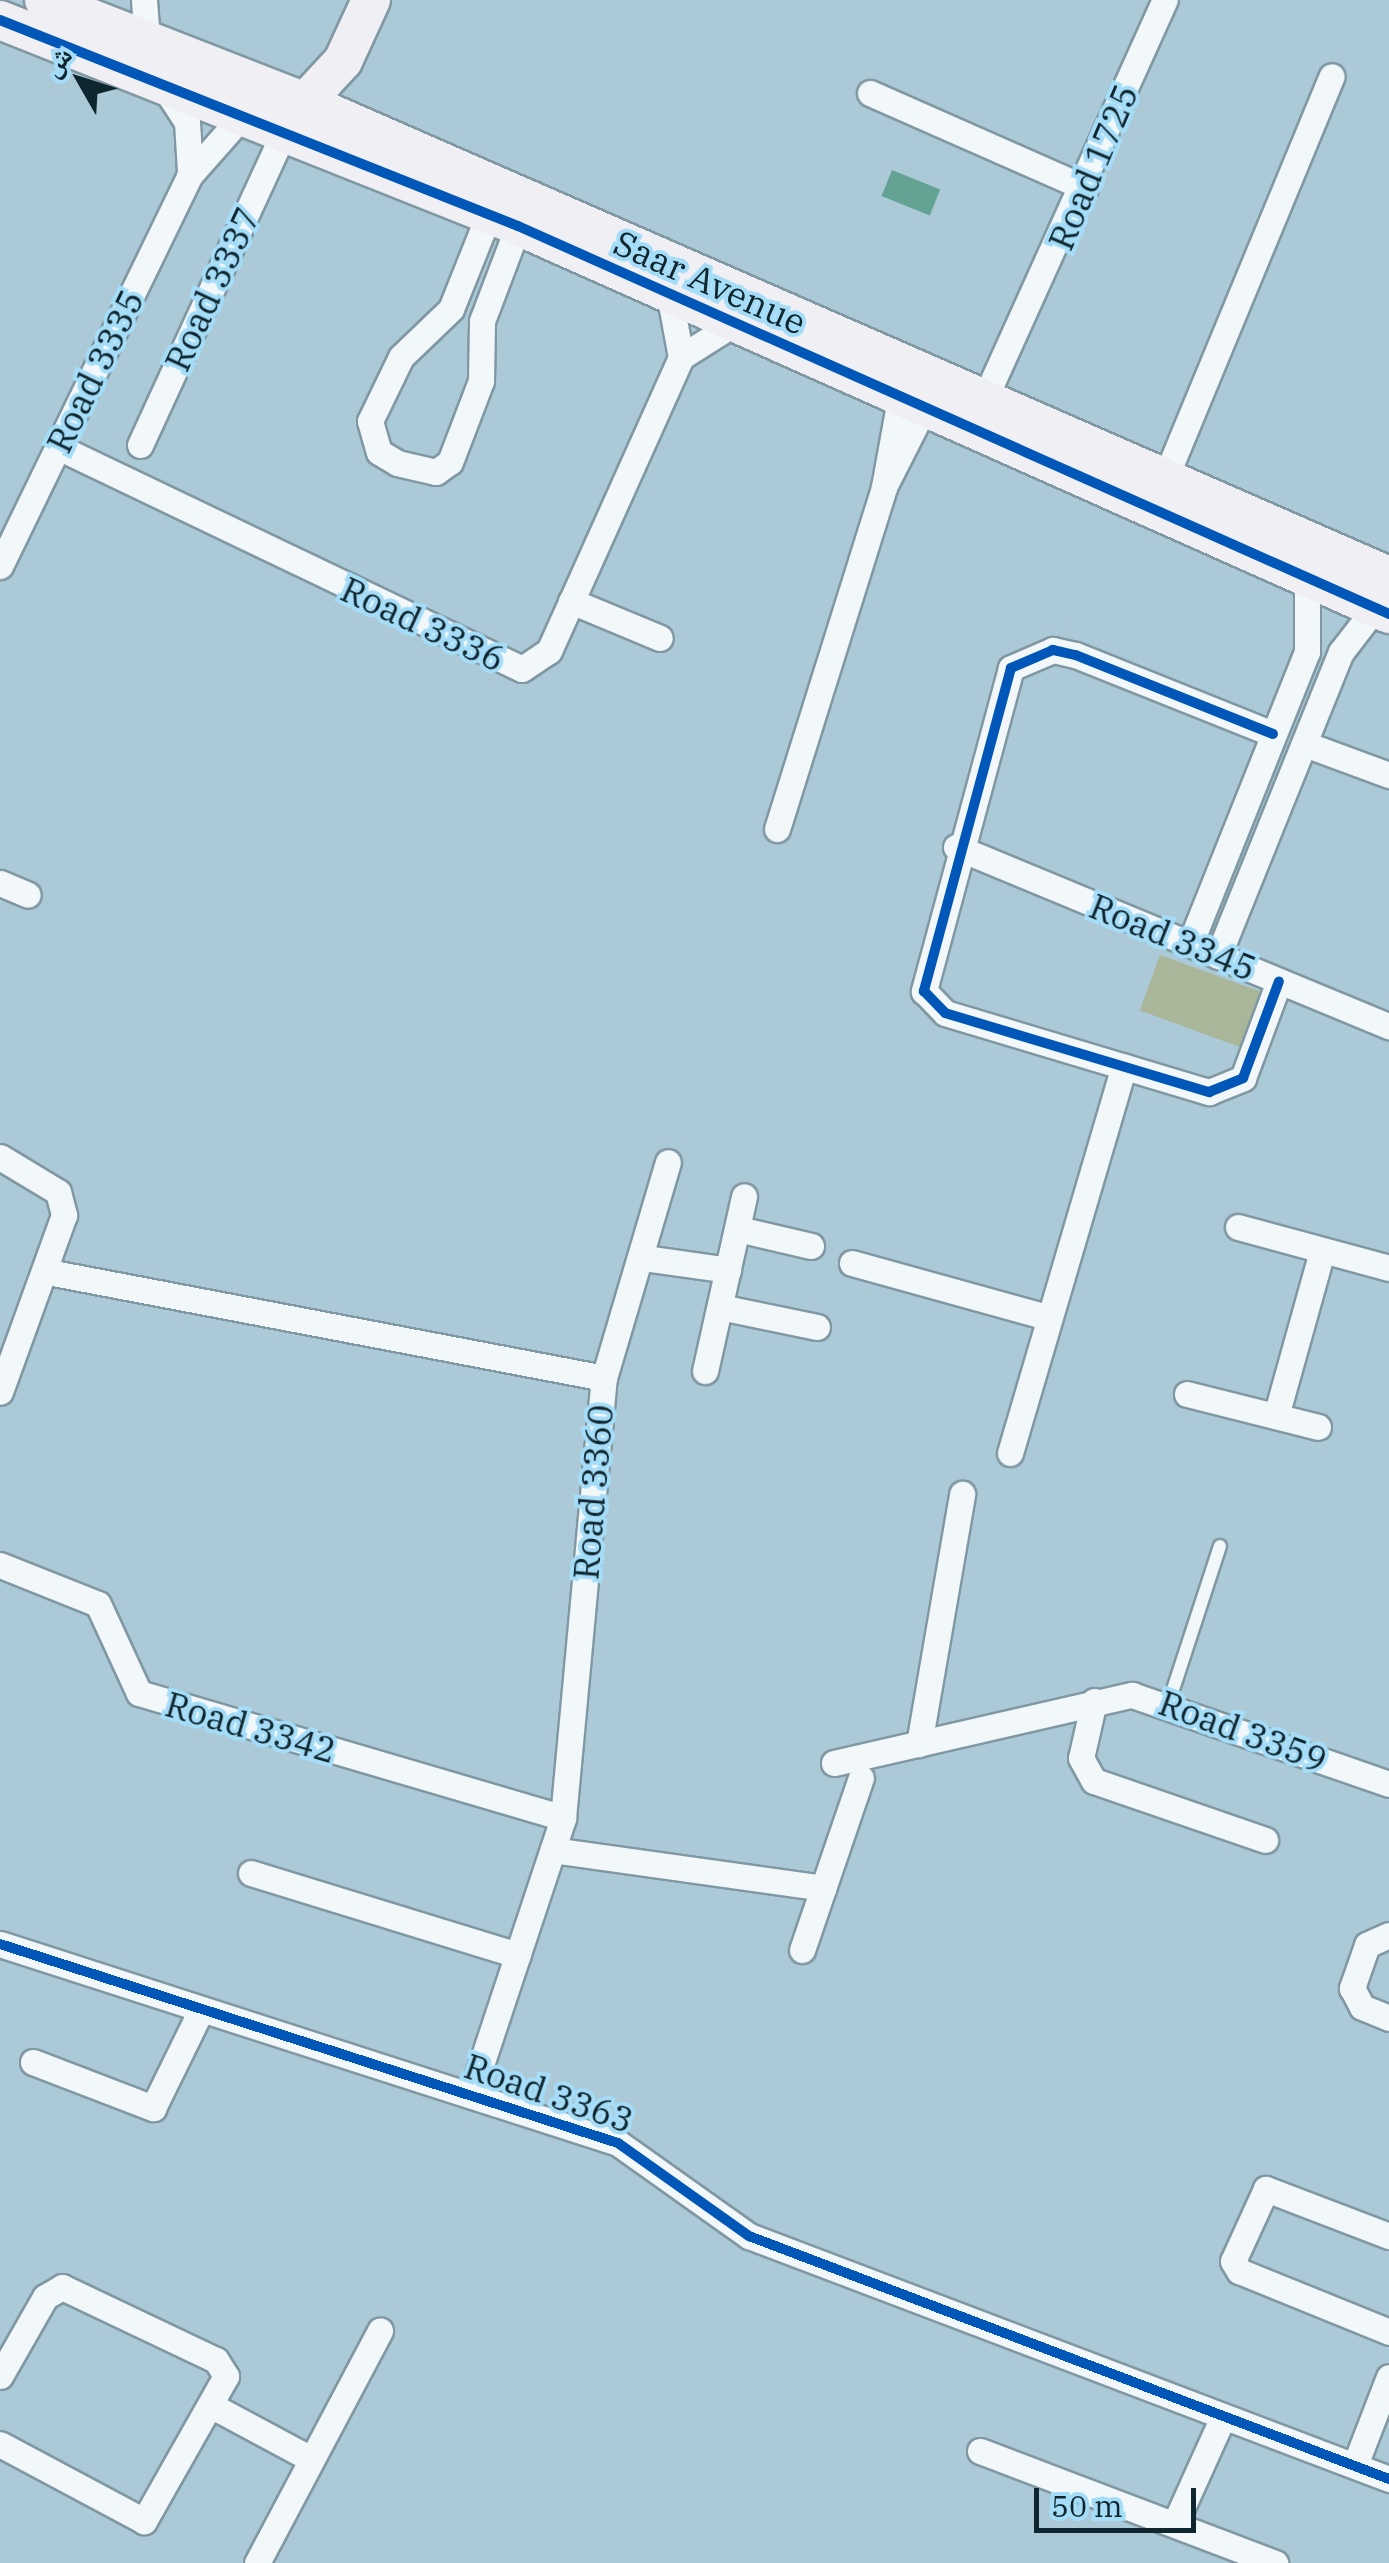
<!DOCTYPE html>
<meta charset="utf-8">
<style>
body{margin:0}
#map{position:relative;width:1389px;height:2563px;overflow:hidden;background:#abc9d7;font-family:"IBM Plex Serif","Noto Naskh Arabic",serif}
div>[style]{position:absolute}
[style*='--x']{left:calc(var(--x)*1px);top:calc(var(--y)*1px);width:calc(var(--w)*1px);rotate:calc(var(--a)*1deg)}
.green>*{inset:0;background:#a9b69a;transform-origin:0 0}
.water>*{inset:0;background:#64a294;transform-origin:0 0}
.roads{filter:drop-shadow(2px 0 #8098a3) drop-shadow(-2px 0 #8098a3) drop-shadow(0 2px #8098a3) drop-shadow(0 -2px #8098a3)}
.lane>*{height:12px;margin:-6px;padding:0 6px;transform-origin:6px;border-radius:6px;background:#f2f7f9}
.street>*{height:25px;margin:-12.5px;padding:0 12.5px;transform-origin:12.5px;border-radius:12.5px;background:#f2f7f9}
.secondary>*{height:38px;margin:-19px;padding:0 19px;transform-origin:19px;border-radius:19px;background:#efeff4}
.cycleway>*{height:10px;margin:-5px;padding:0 5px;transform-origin:5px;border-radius:5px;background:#0057b8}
span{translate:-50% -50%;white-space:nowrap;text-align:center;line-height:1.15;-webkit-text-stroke:8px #a5ddf8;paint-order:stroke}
.street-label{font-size:35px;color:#0f262f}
.north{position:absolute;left:30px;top:30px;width:100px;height:100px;-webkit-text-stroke:8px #a5ddf8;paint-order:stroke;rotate:309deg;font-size:28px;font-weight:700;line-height:40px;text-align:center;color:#0f262f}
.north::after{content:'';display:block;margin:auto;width:35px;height:45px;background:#0f262f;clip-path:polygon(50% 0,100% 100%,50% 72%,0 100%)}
.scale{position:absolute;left:1034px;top:2488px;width:162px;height:45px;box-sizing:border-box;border:5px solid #0f262f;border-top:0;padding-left:12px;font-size:30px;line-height:35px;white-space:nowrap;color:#0f262f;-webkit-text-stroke:8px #a5ddf8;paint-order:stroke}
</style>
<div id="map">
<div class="green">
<div style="left:1160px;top:955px;width:111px;height:59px;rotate:20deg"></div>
</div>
<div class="water">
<div style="left:892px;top:170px;width:52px;height:28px;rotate:22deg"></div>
</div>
<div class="roads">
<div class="lane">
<div style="--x:1169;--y:1702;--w:164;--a:-71.9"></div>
</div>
<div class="street">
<div style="--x:144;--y:0;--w:42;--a:85.9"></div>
<div style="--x:162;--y:84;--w:45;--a:56.7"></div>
<div style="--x:187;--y:122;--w:49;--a:86.5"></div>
<div style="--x:870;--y:93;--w:235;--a:23.8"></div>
<div style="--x:489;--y:214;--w:102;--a:111.8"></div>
<div style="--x:451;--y:309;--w:69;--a:136.2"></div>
<div style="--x:401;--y:357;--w:71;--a:115.8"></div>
<div style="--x:370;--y:421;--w:32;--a:74"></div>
<div style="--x:379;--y:452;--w:21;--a:31"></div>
<div style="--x:397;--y:463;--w:40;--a:13"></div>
<div style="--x:436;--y:472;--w:17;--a:-36"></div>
<div style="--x:450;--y:462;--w:87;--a:-69.1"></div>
<div style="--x:481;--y:381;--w:60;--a:-89"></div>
<div style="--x:482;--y:321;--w:102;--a:-69.2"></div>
<div style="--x:669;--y:293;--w:65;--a:79.4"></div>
<div style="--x:980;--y:409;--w:449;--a:-65.7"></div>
<div style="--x:140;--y:445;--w:345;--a:-65.3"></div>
<div style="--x:58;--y:447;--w:514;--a:25.57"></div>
<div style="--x:522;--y:669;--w:32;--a:-34"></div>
<div style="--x:549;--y:651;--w:322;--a:-65.8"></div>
<div style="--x:681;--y:357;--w:64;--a:-32.2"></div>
<div style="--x:1164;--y:481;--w:438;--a:-67.5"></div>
<div style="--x:884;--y:487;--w:89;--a:-79.7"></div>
<div style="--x:0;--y:566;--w:433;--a:-64.1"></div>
<div style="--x:189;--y:176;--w:81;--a:-48.5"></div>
<div style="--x:571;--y:601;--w:96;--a:22.6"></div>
<div style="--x:1273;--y:734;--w:213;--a:-158.2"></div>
<div style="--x:1075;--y:655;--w:23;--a:-167"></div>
<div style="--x:1053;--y:650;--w:46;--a:156.8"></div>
<div style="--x:1011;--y:668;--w:335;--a:105.1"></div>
<div style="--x:924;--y:991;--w:30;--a:46"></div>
<div style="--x:945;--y:1013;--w:276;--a:16.7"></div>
<div style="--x:1209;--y:1092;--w:37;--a:-22"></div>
<div style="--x:1243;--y:1078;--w:103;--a:-69.6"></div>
<div style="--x:1305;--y:744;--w:90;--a:20.3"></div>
<div style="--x:777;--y:829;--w:358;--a:-72.6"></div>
<div style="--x:884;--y:487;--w:86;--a:-63.1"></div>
<div style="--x:956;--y:847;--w:469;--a:22.5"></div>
<div style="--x:0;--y:883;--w:30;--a:23"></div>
<div style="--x:1190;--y:944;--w:315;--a:-68.2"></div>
<div style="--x:1307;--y:652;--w:70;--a:-90"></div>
<div style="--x:1218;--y:956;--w:328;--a:-68"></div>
<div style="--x:1341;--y:652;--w:56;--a:-52.3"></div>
<div style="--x:0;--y:1157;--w:68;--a:31.1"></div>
<div style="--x:58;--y:1192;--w:24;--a:75"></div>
<div style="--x:64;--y:1215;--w:188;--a:109.9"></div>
<div style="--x:1238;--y:1227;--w:156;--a:15.2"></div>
<div style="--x:738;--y:1229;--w:75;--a:13.1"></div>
<div style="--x:644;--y:1258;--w:85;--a:8.1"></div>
<div style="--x:852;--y:1263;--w:205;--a:15.5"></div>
<div style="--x:48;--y:1272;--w:566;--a:10.79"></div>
<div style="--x:720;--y:1307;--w:99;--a:11.7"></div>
<div style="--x:705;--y:1371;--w:179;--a:-77.4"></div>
<div style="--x:1187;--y:1394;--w:135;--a:14.1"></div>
<div style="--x:1276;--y:1416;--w:171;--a:-74.4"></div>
<div style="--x:1010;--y:1453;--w:403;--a:-73.6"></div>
<div style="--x:0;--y:1565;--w:105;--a:21.7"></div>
<div style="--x:98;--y:1604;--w:98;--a:65.3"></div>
<div style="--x:139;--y:1693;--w:442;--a:16.4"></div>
<div style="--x:1094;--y:1701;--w:58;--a:102.8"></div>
<div style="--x:1081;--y:1758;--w:26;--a:61"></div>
<div style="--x:1094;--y:1781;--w:181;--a:19"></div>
<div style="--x:919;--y:1744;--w:254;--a:-80.2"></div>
<div style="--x:834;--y:1763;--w:306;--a:-12.9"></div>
<div style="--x:1132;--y:1695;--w:272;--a:19.1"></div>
<div style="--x:553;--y:1850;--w:273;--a:8"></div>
<div style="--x:251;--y:1873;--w:279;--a:17.1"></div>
<div style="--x:1389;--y:1935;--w:24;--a:156"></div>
<div style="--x:1367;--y:1945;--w:46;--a:109.2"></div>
<div style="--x:1352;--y:1988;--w:21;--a:62"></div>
<div style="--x:1362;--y:2007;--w:29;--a:22"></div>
<div style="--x:0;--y:1944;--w:649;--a:17.85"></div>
<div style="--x:618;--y:2143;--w:161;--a:35.4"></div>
<div style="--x:749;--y:2236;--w:685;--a:20.79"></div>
<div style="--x:802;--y:1950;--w:182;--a:-71.1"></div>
<div style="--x:33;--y:2062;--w:129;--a:21"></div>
<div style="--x:153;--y:2108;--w:107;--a:-63.9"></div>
<div style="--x:471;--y:2095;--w:292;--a:-71.6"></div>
<div style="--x:563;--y:1818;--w:442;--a:-84.7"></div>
<div style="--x:604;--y:1378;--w:225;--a:-73.5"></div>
<div style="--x:1389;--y:2236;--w:132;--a:-159.1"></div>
<div style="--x:1266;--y:2189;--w:79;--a:114.6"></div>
<div style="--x:1233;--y:2261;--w:12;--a:59"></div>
<div style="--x:1239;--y:2271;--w:162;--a:22.1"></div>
<div style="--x:0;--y:2376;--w:91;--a:-60.3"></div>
<div style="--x:45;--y:2297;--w:20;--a:-30"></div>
<div style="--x:62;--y:2287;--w:170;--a:25.4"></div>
<div style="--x:216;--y:2360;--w:19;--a:58"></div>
<div style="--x:226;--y:2376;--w:167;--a:119.5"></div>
<div style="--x:144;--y:2521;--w:163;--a:-151.9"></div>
<div style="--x:214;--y:2407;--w:110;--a:28.2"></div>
<div style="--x:980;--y:2451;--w:316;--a:20.8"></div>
<div style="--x:1355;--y:2465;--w:94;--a:-68.9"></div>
<div style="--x:1176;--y:2521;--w:114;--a:-65.7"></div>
<div style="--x:257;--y:2563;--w:263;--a:-62.1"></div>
</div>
<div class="secondary">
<div style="--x:44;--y:0;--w:280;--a:21.3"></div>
<div style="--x:305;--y:102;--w:1183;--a:23.62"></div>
<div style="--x:0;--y:20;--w:557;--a:21.69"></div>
<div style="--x:518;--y:226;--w:954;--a:24.01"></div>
<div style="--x:305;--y:102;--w:56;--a:-47.2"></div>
<div style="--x:343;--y:61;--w:67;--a:-65.3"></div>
</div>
</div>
<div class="cycleway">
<div style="--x:0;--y:20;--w:557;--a:21.69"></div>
<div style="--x:518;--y:226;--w:954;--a:24.01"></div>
<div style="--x:1273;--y:734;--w:213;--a:-158.2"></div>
<div style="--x:1075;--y:655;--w:23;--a:-167"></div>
<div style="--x:1053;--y:650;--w:46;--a:156.8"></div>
<div style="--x:1011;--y:668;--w:335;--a:105.1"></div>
<div style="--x:924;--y:991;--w:30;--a:46"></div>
<div style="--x:945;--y:1013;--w:276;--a:16.7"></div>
<div style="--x:1209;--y:1092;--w:37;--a:-22"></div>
<div style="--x:1243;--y:1078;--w:103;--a:-69.6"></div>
<div style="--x:0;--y:1944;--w:649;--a:17.85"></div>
<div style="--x:618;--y:2143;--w:161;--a:35.4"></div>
<div style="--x:749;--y:2236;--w:685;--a:20.79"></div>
</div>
<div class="street-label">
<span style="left:1093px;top:167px;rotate:-67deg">Road 1725</span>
<span style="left:710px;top:282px;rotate:24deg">Saar Avenue</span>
<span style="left:212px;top:289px;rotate:-65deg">Road 3337</span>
<span style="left:95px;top:371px;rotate:-64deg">Road 3335</span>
<span style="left:423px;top:624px;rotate:25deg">Road 3336</span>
<span style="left:1173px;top:937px;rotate:22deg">Road 3345</span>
<span style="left:593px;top:1492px;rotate:-85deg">Road 3360</span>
<span style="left:251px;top:1727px;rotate:16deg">Road 3342</span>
<span style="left:1243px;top:1731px;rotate:20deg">Road 3359</span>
<span style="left:549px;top:2093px;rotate:19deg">Road 3363</span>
</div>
<div class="north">ش</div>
<div class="scale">50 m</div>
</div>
